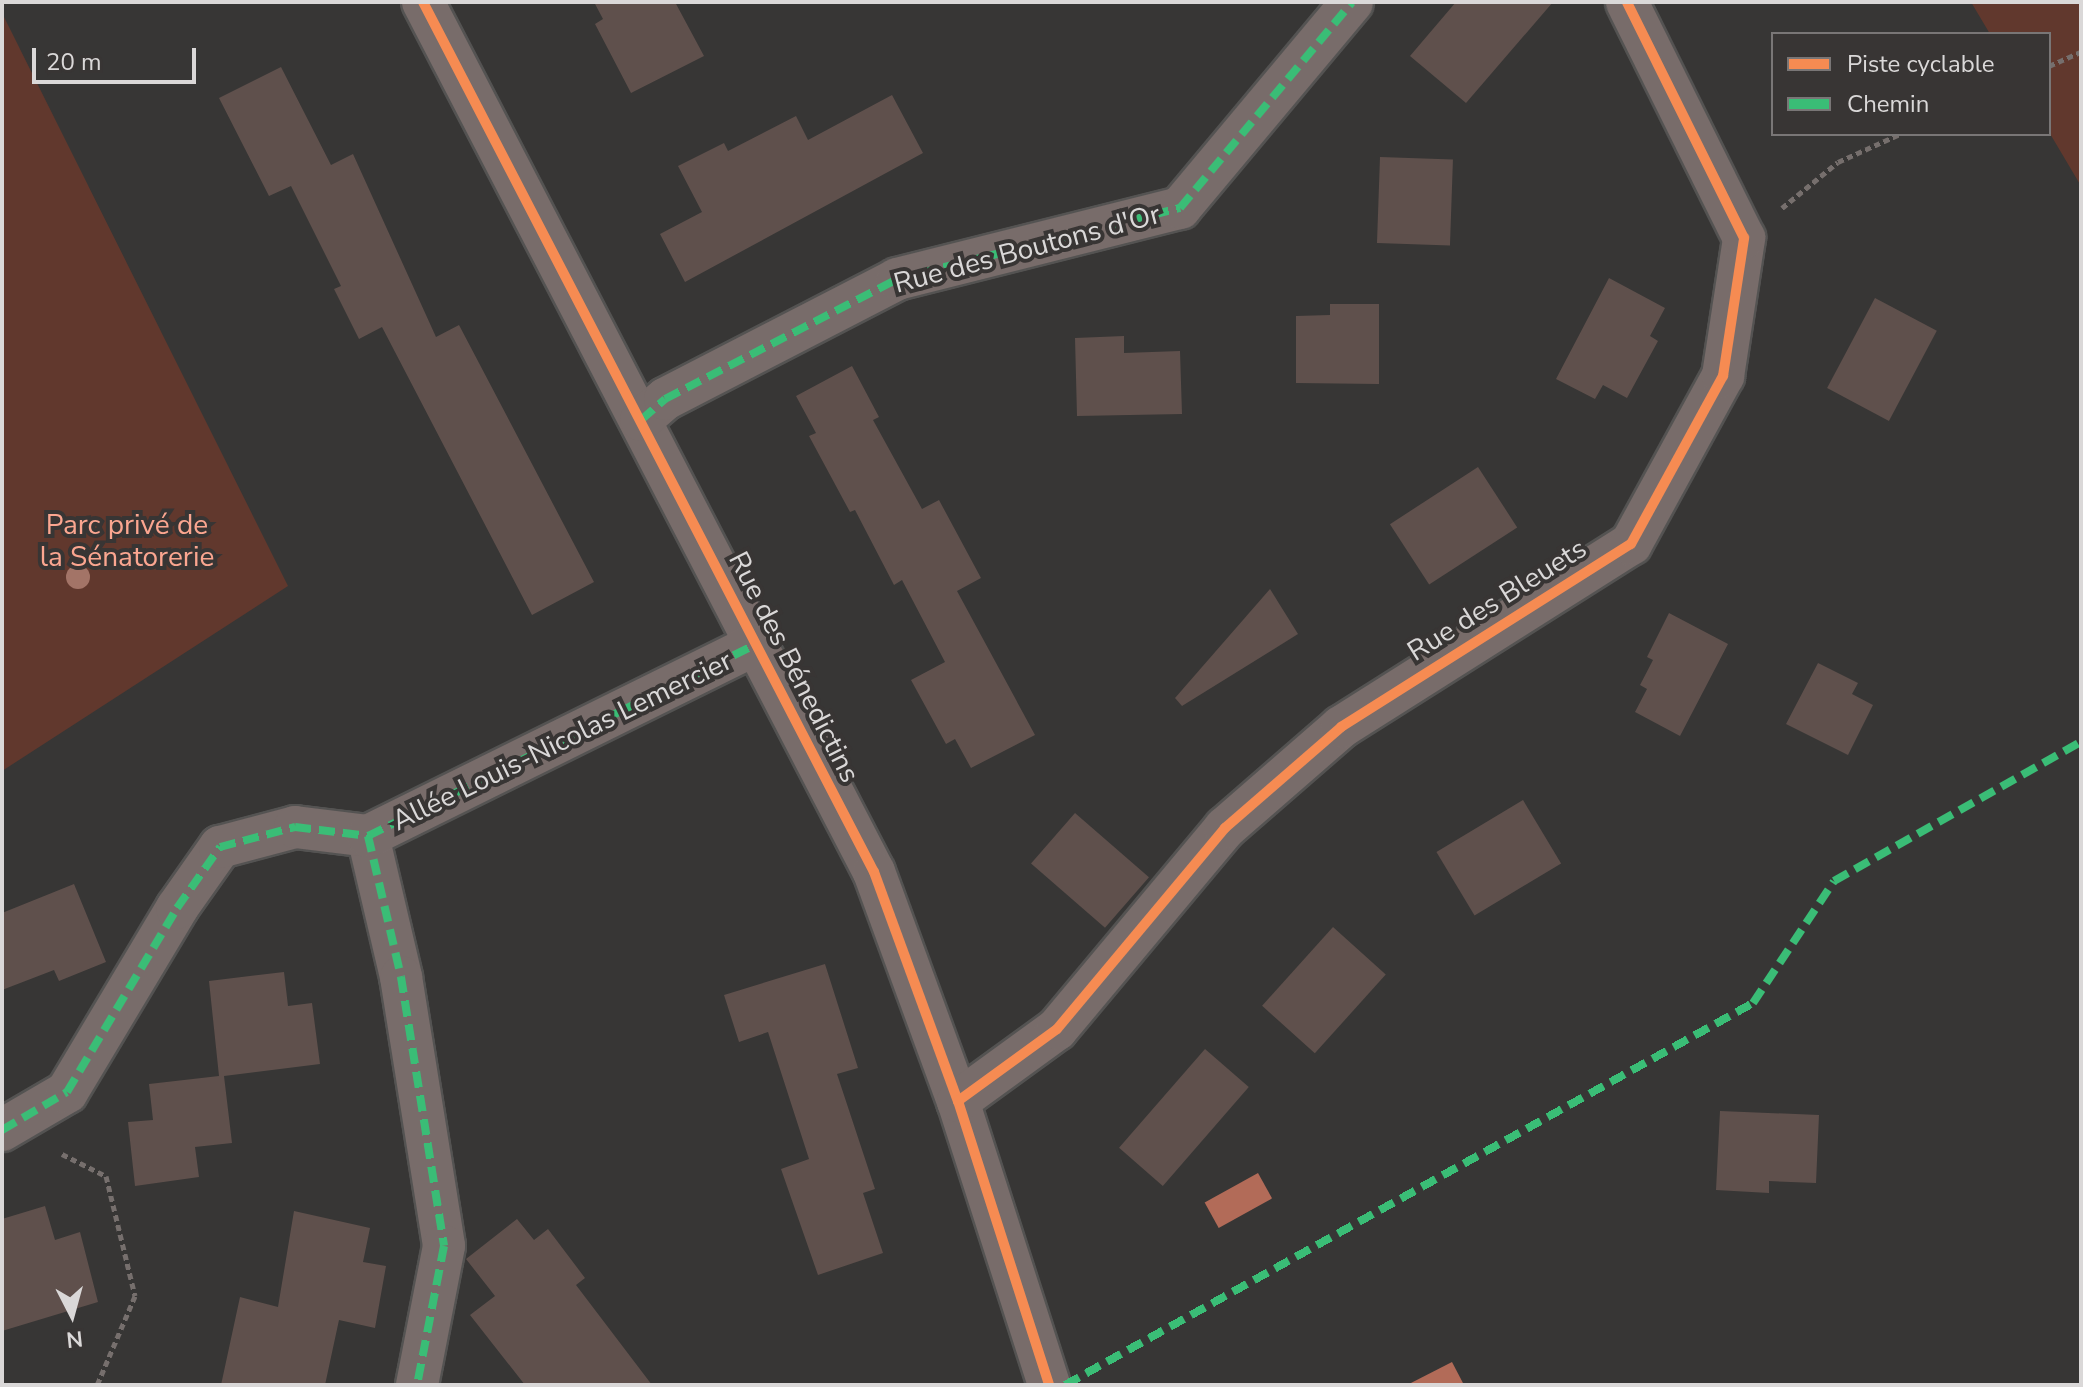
<!DOCTYPE html>
<meta charset="utf-8">
<style>
body{margin:0}
#map{position:relative;width:2083px;height:1387px;overflow:hidden;background:#373635;font-family:"Nunito Sans",sans-serif}
div>[style]{position:absolute}
[style*='--x']{left:calc(var(--x)*1px);top:calc(var(--y)*1px);width:calc(var(--w)*1px);rotate:calc(var(--a)*1deg)}
.green>*{inset:0;background:#61382d}
.water>*{inset:0;background:#b26b58;transform-origin:0 0}
.building>*{inset:0;background:#5f504c;transform-origin:0 0}
.path>*{height:5px;margin-top:-2.5px;transform-origin:0;background:repeating-linear-gradient(90deg,#766f6d 0 6px,transparent 0 10px)}
.roads{filter:drop-shadow(2px 0 #545352) drop-shadow(-2px 0 #545352) drop-shadow(0 2px #545352) drop-shadow(0 -2px #545352)}
.street>*{height:42px;margin:-21px;padding:0 21px;transform-origin:21px;border-radius:21px;background:#786c6a}
.quiet>*{height:8px;margin-top:-4px;transform-origin:0;background:repeating-linear-gradient(90deg,#3abd76 0 16px,transparent 0 24px)}
.cycleway>*{height:10px;margin:-5px;padding:0 5px;transform-origin:5px;border-radius:5px;background:#f68b52}
.trees>*{width:24px;height:24px;margin:-12px;border-radius:50%;background:#a37467}
span{translate:-50% -50%;white-space:nowrap;text-align:center;line-height:1.15;-webkit-text-stroke:8px #383534;paint-order:stroke}
.street-label{font-size:28px;color:#dad8d8}
.park-label{font-size:28px;color:#fba690}
.frame{position:absolute;inset:0;border:4px solid #dad8d8;pointer-events:none}
.legend{position:absolute;left:1771px;top:32px;width:280px;height:104px;box-sizing:border-box;background:#383534;border:2px solid #797676;margin:0;padding:10px 14px;list-style:none;font-size:24px;color:#dad8d8}
.legend li{display:flex;align-items:center;gap:16px;height:40px}
.legend b{width:40px;border:2px solid #797676}
.north{position:absolute;left:32px;top:1275px;width:80px;height:80px;-webkit-text-stroke:6px #383534;paint-order:stroke;rotate:174deg;font-size:22px;font-weight:700;line-height:32px;text-align:center;color:#dad8d8}
.north::after{content:'';display:block;margin:auto;width:28px;height:36px;background:#dad8d8;clip-path:polygon(50% 0,100% 100%,50% 72%,0 100%)}
.scale{position:absolute;left:32px;top:48px;width:164px;height:36px;box-sizing:border-box;border:4px solid #dad8d8;border-top:0;padding-left:10px;font-size:24px;line-height:28px;white-space:nowrap;color:#dad8d8;-webkit-text-stroke:6px #383534;paint-order:stroke}
</style>
<div id="map">
<div class="green">
<div style="clip-path:polygon(1971px 2px,2081px 2px,2081px 186px,2049px 132px,2049px 34px,1990px 34px)"></div>
<div style="clip-path:polygon(2px 13px,288px 586px,2px 771px)"></div>
</div>
<div class="water">
<div style="left:1258px;top:1173px;width:29px;height:61px;rotate:61deg"></div>
<div style="clip-path:polygon(1452px 1362px,1464px 1385px,1407px 1385px)"></div>
</div>
<div class="building">
<div style="clip-path:polygon(594px 2px,675px 2px,704px 56px,631px 93px,595px 24px,603px 19px)"></div>
<div style="clip-path:polygon(1456px 2px,1553px 2px,1466px 103px,1410px 56px)"></div>
<div style="clip-path:polygon(281px 67px,331px 165px,353px 154px,436px 337px,459px 325px,594px 582px,532px 615px,382px 327px,359px 339px,334px 289px,341px 286px,291px 186px,269px 196px,219px 98px)"></div>
<div style="clip-path:polygon(892px 95px,923px 153px,685px 282px,660px 234px,702px 212px,678px 166px,724px 143px,728px 151px,796px 116px,808px 140px)"></div>
<div style="left:1380px;top:157px;width:73px;height:86px;rotate:2deg"></div>
<div style="clip-path:polygon(1609px 278px,1665px 308px,1650px 336px,1658px 341px,1627px 398px,1603px 385px,1595px 399px,1556px 379px)"></div>
<div style="left:1875px;top:298px;width:70px;height:102px;rotate:28deg"></div>
<div style="clip-path:polygon(1330px 304px,1379px 304px,1379px 384px,1296px 383px,1296px 316px,1330px 315px)"></div>
<div style="clip-path:polygon(1124px 336px,1124px 353px,1180px 351px,1182px 414px,1077px 416px,1075px 338px)"></div>
<div style="clip-path:polygon(852px 366px,879px 417px,873px 420px,922px 509px,939px 500px,981px 578px,957px 591px,1035px 735px,971px 768px,955px 739px,946px 744px,911px 680px,945px 662px,902px 580px,894px 585px,855px 510px,850px 512px,809px 436px,816px 433px,796px 396px)"></div>
<div style="left:1478px;top:467px;width:72px;height:105px;rotate:57deg"></div>
<div style="clip-path:polygon(1270px 589px,1298px 634px,1182px 706px,1175px 698px)"></div>
<div style="clip-path:polygon(1669px 613px,1728px 644px,1680px 736px,1635px 712px,1647px 689px,1640px 685px,1653px 660px,1647px 657px)"></div>
<div style="clip-path:polygon(1818px 663px,1858px 683px,1852px 694px,1873px 705px,1848px 755px,1786px 724px)"></div>
<div style="left:1523px;top:800px;width:74px;height:101px;rotate:59deg"></div>
<div style="left:1075px;top:813px;width:98px;height:67px;rotate:41deg"></div>
<div style="clip-path:polygon(74px 884px,106px 962px,59px 981px,54px 970px,2px 990px,2px 913px)"></div>
<div style="left:1333px;top:927px;width:71px;height:106px;rotate:42deg"></div>
<div style="clip-path:polygon(825px 964px,858px 1068px,837px 1074px,875px 1189px,863px 1193px,883px 1253px,818px 1275px,781px 1169px,809px 1159px,768px 1032px,739px 1042px,724px 995px)"></div>
<div style="clip-path:polygon(284px 972px,288px 1006px,312px 1003px,320px 1064px,224px 1076px,232px 1143px,195px 1147px,199px 1177px,135px 1186px,128px 1122px,153px 1120px,149px 1084px,219px 1076px,209px 981px)"></div>
<div style="left:1205px;top:1049px;width:58px;height:131px;rotate:41deg"></div>
<div style="clip-path:polygon(1720px 1111px,1819px 1115px,1816px 1183px,1769px 1181px,1769px 1193px,1716px 1190px)"></div>
<div style="clip-path:polygon(45px 1206px,55px 1240px,80px 1232px,98px 1302px,2px 1331px,2px 1219px)"></div>
<div style="clip-path:polygon(294px 1211px,370px 1228px,363px 1262px,386px 1266px,375px 1328px,339px 1320px,325px 1385px,221px 1385px,240px 1297px,278px 1307px)"></div>
<div style="clip-path:polygon(517px 1219px,534px 1240px,548px 1229px,585px 1278px,576px 1285px,652px 1385px,525px 1385px,470px 1315px,495px 1296px,466px 1259px)"></div>
</div>
<div class="path">
<div style="--x:2049;--y:66;--w:35;--a:-24"></div>
<div style="--x:1782;--y:208;--w:72;--a:-39.4"></div>
<div style="--x:1838;--y:162;--w:68;--a:-24.3"></div>
<div style="--x:62;--y:1154;--w:49;--a:26.6"></div>
<div style="--x:106;--y:1176;--w:123;--a:76.4"></div>
<div style="--x:135;--y:1296;--w:97;--a:113.1"></div>
</div>
<div class="roads">
<div class="street">
<div style="--x:423;--y:2;--w:980;--a:62.6"></div>
<div style="--x:874;--y:872;--w:244;--a:69.9"></div>
<div style="--x:958;--y:1101;--w:298;--a:72.2"></div>
<div style="--x:641;--y:420;--w:32;--a:-41"></div>
<div style="--x:665;--y:399;--w:261;--a:-27.3"></div>
<div style="--x:897;--y:279;--w:292;--a:-14.1"></div>
<div style="--x:1180;--y:208;--w:268;--a:-50.1"></div>
<div style="--x:368;--y:836;--w:145;--a:76.8"></div>
<div style="--x:401;--y:977;--w:272;--a:80.9"></div>
<div style="--x:444;--y:1246;--w:142;--a:101"></div>
<div style="--x:958;--y:1101;--w:122;--a:-36"></div>
<div style="--x:1057;--y:1029;--w:262;--a:-50.1"></div>
<div style="--x:1225;--y:828;--w:154;--a:-41"></div>
<div style="--x:1341;--y:727;--w:343;--a:-32.3"></div>
<div style="--x:1631;--y:544;--w:192;--a:-61.3"></div>
<div style="--x:1723;--y:376;--w:140;--a:-81.3"></div>
<div style="--x:1744;--y:238;--w:263;--a:-116.4"></div>
<div style="--x:2;--y:1130;--w:75;--a:-30.3"></div>
<div style="--x:67;--y:1092;--w:214;--a:-59.1"></div>
<div style="--x:177;--y:908;--w:75;--a:-54.8"></div>
<div style="--x:220;--y:847;--w:78;--a:-14.9"></div>
<div style="--x:295;--y:827;--w:74;--a:7"></div>
<div style="--x:368;--y:836;--w:432;--a:-26.3"></div>
</div>
</div>
<div class="quiet">
<div style="--x:641;--y:420;--w:32;--a:-41"></div>
<div style="--x:665;--y:399;--w:261;--a:-27.3"></div>
<div style="--x:897;--y:279;--w:292;--a:-14.1"></div>
<div style="--x:1180;--y:208;--w:268;--a:-50.1"></div>
<div style="--x:368;--y:836;--w:145;--a:76.8"></div>
<div style="--x:401;--y:977;--w:272;--a:80.9"></div>
<div style="--x:444;--y:1246;--w:142;--a:101"></div>
<div style="--x:2;--y:1130;--w:75;--a:-30.3"></div>
<div style="--x:67;--y:1092;--w:214;--a:-59.1"></div>
<div style="--x:177;--y:908;--w:75;--a:-54.8"></div>
<div style="--x:220;--y:847;--w:78;--a:-14.9"></div>
<div style="--x:295;--y:827;--w:74;--a:7"></div>
<div style="--x:368;--y:836;--w:432;--a:-26.3"></div>
<div style="--x:1065;--y:1385;--w:787;--a:-29.04"></div>
<div style="--x:1753;--y:1003;--w:146;--a:-56.4"></div>
<div style="--x:1834;--y:881;--w:283;--a:-29.4"></div>
</div>
<div class="cycleway">
<div style="--x:423;--y:2;--w:980;--a:62.6"></div>
<div style="--x:874;--y:872;--w:244;--a:69.9"></div>
<div style="--x:958;--y:1101;--w:298;--a:72.2"></div>
<div style="--x:958;--y:1101;--w:122;--a:-36"></div>
<div style="--x:1057;--y:1029;--w:262;--a:-50.1"></div>
<div style="--x:1225;--y:828;--w:154;--a:-41"></div>
<div style="--x:1341;--y:727;--w:343;--a:-32.3"></div>
<div style="--x:1631;--y:544;--w:192;--a:-61.3"></div>
<div style="--x:1723;--y:376;--w:140;--a:-81.3"></div>
<div style="--x:1744;--y:238;--w:263;--a:-116.4"></div>
</div>
<div class="trees">
<div style="left:78px;top:577px"></div>
</div>
<div class="street-label">
<span style="left:1027px;top:249px;rotate:-15deg">Rue des Boutons d'Or</span>
<span style="left:1497px;top:600px;rotate:-32deg">Rue des Bleuets</span>
<span style="left:794px;top:667px;rotate:63deg">Rue des Bénedictins</span>
<span style="left:562px;top:741px;rotate:-26deg">Allée Louis-Nicolas Lemercier</span>
</div>
<div class="park-label">
<span style="left:127px;top:541px">Parc privé de<br>la Sénatorerie</span>
</div>
<div class="frame"></div>
<ul class="legend">
<li><b style="height:10px;background:#f68b52"></b>Piste cyclable</li>
<li><b style="height:10px;background:#3abd76"></b>Chemin</li>
</ul>
<div class="north">N</div>
<div class="scale">20 m</div>
</div>
